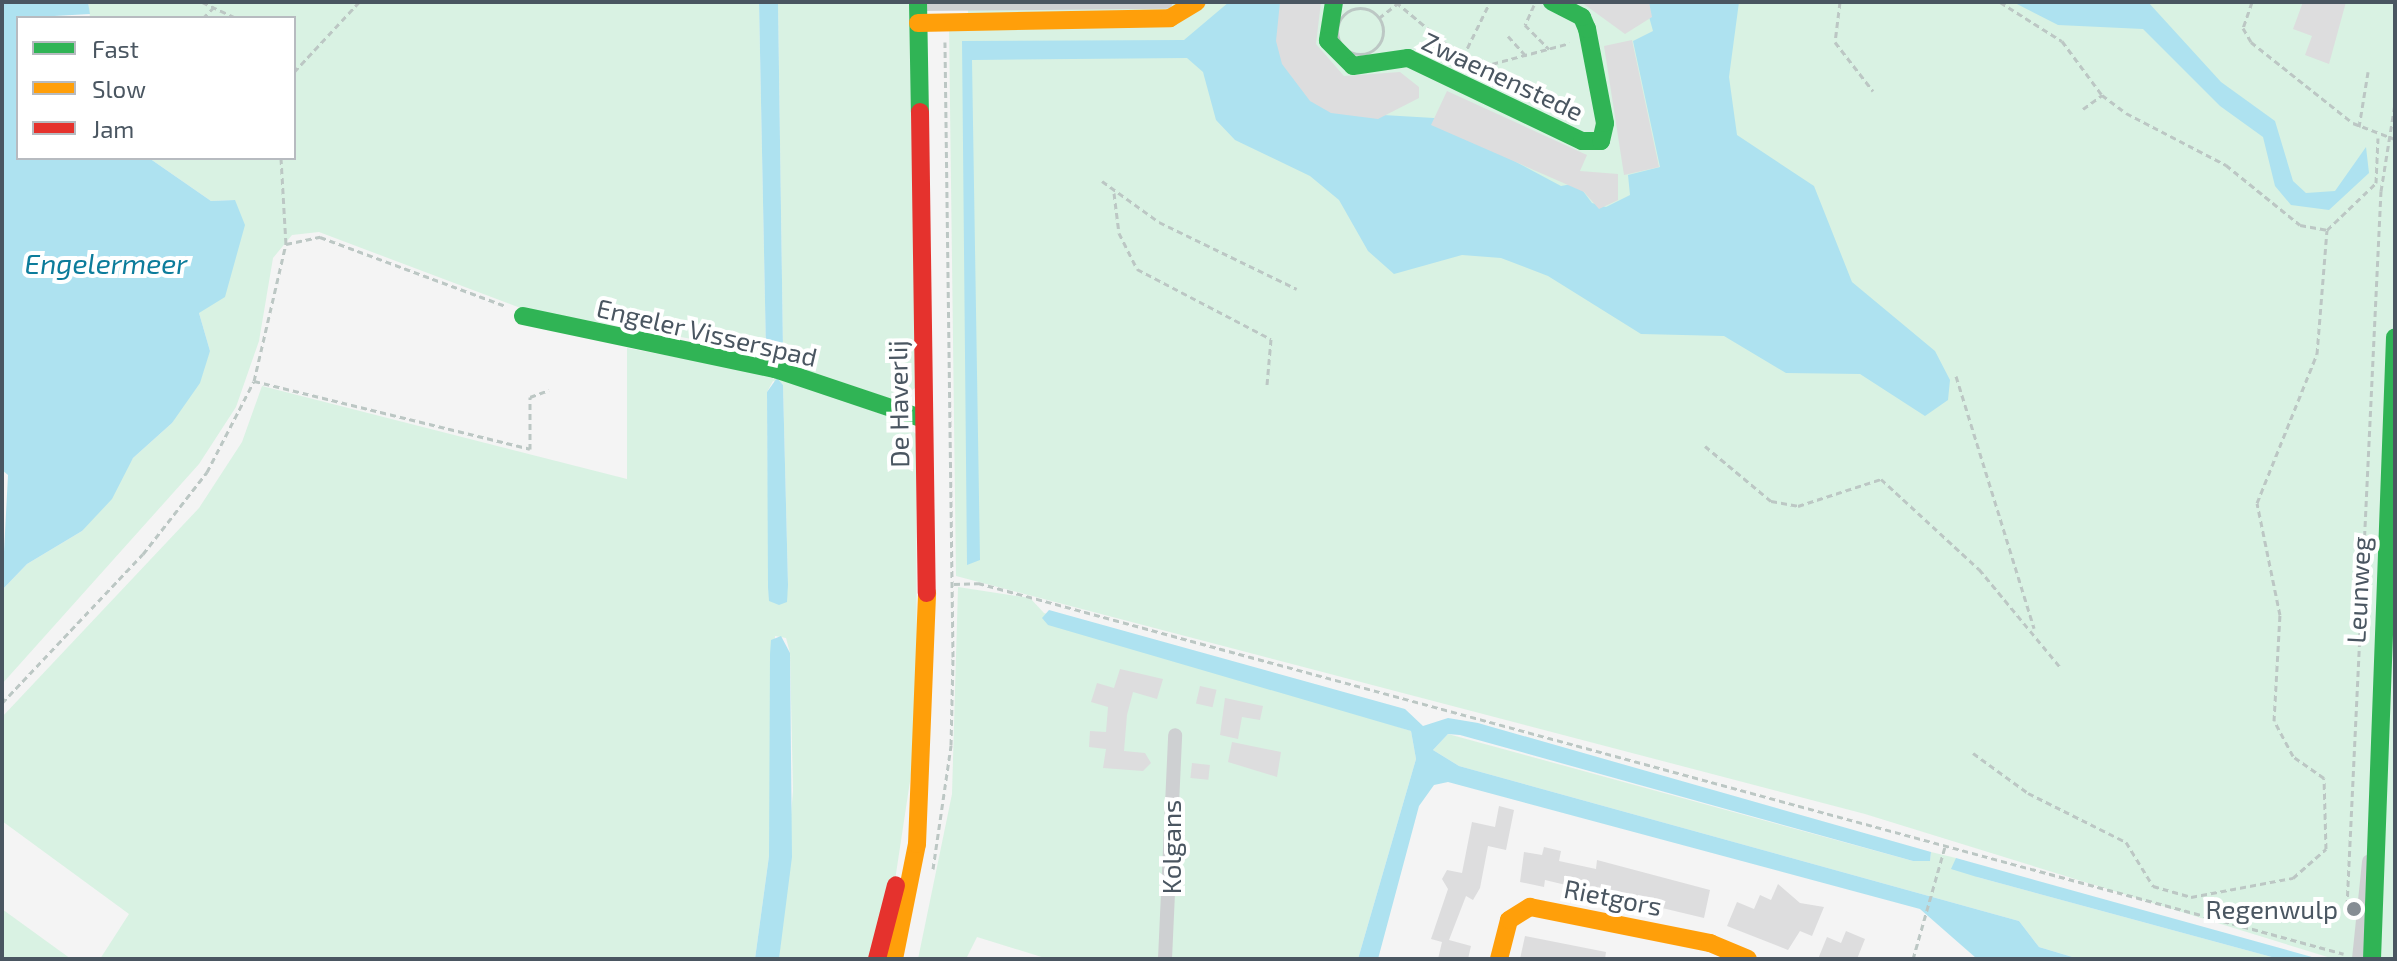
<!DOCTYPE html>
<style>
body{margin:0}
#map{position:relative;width:2397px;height:961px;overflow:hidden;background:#f4f4f4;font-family:"Exo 2",sans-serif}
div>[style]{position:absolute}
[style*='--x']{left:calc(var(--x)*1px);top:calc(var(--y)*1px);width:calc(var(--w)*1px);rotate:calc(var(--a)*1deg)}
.green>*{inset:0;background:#d9f2e3}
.water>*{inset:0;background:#aee2f0}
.building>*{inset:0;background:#ddddde;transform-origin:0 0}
.path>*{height:3px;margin-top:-1.5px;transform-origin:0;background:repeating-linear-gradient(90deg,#bcc7c4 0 6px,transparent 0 10px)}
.path>.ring{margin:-1.5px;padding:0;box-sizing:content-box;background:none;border:3px solid #bcc7c4;border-radius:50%}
.street>*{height:14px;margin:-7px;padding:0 7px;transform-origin:7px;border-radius:7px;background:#ced0d2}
.fast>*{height:18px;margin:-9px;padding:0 9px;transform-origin:9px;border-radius:9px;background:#30b455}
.slow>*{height:18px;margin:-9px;padding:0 9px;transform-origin:9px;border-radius:9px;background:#ff9f0a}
.jam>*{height:18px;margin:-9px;padding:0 9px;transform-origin:9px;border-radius:9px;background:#e5322d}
.dots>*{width:22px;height:22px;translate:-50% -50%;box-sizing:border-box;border:4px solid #fff;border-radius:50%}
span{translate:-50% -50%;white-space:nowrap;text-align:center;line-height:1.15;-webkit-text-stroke:8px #fff;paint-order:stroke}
.street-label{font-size:26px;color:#4a5661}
.poi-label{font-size:26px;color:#4a5661}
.right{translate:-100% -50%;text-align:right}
.water-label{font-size:28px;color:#0c7c9b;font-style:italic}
.frame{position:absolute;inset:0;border:4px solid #4a5661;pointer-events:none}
.legend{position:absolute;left:16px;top:16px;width:280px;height:144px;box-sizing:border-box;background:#fff;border:2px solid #b7bbc0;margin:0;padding:10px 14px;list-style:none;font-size:24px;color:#4a5661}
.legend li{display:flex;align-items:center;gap:16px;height:40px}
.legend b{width:40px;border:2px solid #b7bbc0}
</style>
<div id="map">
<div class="green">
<div style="clip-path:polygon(88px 2px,759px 2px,766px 352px,523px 309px,319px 232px,292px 235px,273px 258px,259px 341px,236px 407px,199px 464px,2px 684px,2px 590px,27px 564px,82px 531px,133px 458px,172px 423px,210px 351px,199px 313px,235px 200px,211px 201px,149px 158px,294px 158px,294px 18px,90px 18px)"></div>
<div style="clip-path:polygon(778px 2px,911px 2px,915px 388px,897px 401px,777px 360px,783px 350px)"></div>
<div style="clip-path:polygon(968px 2px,2395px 2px,2395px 959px,2334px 959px,1865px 814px,956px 576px,949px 26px,968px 25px)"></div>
<div style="clip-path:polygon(evenodd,627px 348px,778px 376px,900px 421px,916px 434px,917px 735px,894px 887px,871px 959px,779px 959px,793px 791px,790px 653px,786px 638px,775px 636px,769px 856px,755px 959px,100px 959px,129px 914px,2px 821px,2px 717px,199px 508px,242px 442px,262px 386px,627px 479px,627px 348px,773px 381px,783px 385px,788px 585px,769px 601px,767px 392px,773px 381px)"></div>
<div style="clip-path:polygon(958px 587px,1030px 598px,1044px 613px,1411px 731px,1416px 759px,1358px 959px,1048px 959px,977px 937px,966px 959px,918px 959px,952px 794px)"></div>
<div style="clip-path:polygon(1448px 734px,1913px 861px,1930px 861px,1931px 852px,1956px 858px,1977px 877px,2279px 959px,2079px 959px,2039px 947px,2019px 921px,1459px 766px,1433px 750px)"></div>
<div style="clip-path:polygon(2px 909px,71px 959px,2px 959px)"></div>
</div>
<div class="water">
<div style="clip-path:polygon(2px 2px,88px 2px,90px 14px,18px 18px,18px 158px,149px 158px,211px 201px,235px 200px,245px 225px,225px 297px,199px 313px,210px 351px,200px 383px,172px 423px,133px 458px,112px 499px,82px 531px,27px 564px,2px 590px,8px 475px,2px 470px)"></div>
<div style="clip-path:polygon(759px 2px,778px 2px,783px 350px,774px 361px,766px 352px)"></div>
<div style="clip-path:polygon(1229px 2px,1281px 2px,1277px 40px,1284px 62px,1311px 100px,1332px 112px,1434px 118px,1561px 186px,1577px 183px,1592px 203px,1606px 207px,1630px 195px,1628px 175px,1660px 167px,1633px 41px,1653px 31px,1645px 2px,1739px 2px,1729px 77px,1737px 135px,1814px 186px,1852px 282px,1935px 351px,1950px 380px,1948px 400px,1925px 416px,1860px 374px,1786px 373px,1724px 336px,1641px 334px,1548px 276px,1501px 258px,1462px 255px,1394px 274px,1368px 251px,1339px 200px,1310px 176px,1235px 140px,1216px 120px,1203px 72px,1187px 58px,972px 60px,980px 560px,967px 565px,962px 41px,1184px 40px)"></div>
<div style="clip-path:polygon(2013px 2px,2148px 2px,2221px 82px,2275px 121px,2293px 181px,2306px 193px,2335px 191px,2366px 147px,2369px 173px,2329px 210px,2291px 205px,2275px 186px,2263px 137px,2220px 106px,2143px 29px,2058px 25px)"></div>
<div style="clip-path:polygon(777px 378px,783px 385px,788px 585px,787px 602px,779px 605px,769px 601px,768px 587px,767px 392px)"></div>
<div style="clip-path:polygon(1049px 610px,1405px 709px,1423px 726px,1448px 718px,1478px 723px,1931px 852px,1930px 861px,1913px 861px,1460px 735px,1448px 734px,1433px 750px,1459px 766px,2019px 921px,2039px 947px,2079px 959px,1976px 958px,1920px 909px,1448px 782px,1434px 785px,1419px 806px,1378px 959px,1358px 959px,1416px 759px,1411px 731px,1048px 625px,1042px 618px)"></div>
<div style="clip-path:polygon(781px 636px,790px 653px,792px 857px,779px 959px,755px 959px,769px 856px,770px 654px,771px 640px)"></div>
<div style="clip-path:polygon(1956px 858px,2319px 959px,2279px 959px,1977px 877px,1951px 869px)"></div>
</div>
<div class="building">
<div style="clip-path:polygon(1280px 2px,1321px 2px,1316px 44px,1344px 76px,1400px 72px,1419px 87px,1419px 98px,1378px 119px,1331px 113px,1310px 101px,1282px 64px,1276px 41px)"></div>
<div style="clip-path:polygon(1581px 2px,1649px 2px,1652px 17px,1625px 34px)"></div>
<div style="clip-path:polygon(2303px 2px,2346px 2px,2329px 64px,2305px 55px,2312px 36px,2293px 29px)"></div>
<div style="clip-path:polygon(1632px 40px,1659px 167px,1624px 175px,1604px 46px)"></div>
<div style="clip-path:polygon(1447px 91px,1587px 155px,1580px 171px,1618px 174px,1618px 200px,1599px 209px,1584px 192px,1431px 125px)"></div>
<div style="clip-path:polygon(1120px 669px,1163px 679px,1157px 699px,1133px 692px,1127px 715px,1124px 751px,1145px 753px,1151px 763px,1143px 771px,1103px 768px,1106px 749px,1089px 747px,1090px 731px,1106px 732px,1108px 707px,1091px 702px,1097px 683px,1114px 688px)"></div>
<div style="left:1200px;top:686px;width:17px;height:18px;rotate:13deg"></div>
<div style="clip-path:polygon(1225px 698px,1263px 706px,1260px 720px,1242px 717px,1238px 739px,1220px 735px)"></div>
<div style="clip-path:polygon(1232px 742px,1281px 752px,1277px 777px,1228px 762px)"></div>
<div style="left:1192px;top:763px;width:18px;height:15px;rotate:6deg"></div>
<div style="clip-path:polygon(1499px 806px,1514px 810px,1506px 850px,1488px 846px,1480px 888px,1473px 900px,1466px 896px,1449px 940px,1471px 946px,1468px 959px,1438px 959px,1442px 942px,1431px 939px,1448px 889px,1442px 879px,1447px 870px,1462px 873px,1472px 822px,1495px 827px)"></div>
<div style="clip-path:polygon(1544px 847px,1561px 851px,1559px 861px,1596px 869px,1597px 860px,1710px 890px,1704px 918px,1545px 880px,1544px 887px,1520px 882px,1524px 852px,1542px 855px)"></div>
<div style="clip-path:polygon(1778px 884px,1800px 903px,1824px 907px,1812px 936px,1800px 931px,1788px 950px,1727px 926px,1737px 902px,1754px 909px,1760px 895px,1771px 900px)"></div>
<div style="clip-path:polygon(1846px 931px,1865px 939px,1857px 959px,1818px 959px,1827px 937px,1841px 943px)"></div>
<div style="clip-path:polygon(1525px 936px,1606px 952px,1605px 959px,1520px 959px)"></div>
</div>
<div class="path">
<div style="--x:202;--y:2;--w:38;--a:25"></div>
<div style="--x:1396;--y:2;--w:103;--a:39.9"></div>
<div style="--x:1840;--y:2;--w:40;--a:97.1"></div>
<div style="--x:1835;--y:42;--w:62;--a:52.2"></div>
<div style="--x:2000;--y:2;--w:73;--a:32.2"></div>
<div style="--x:2062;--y:41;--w:67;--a:53.5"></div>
<div style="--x:2102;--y:95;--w:30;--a:37"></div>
<div style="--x:2126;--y:113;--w:113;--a:27.5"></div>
<div style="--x:2226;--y:165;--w:95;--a:39"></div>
<div style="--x:2300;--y:225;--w:27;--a:10"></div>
<div style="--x:2327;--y:230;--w:68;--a:-43.8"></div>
<div style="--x:2376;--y:183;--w:45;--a:-87.5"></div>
<div style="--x:2252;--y:2;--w:28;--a:109"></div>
<div style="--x:2243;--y:28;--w:16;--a:60"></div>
<div style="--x:2251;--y:42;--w:130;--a:38.5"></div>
<div style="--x:2353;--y:123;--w:45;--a:20.9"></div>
<div style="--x:1534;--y:5;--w:22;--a:114"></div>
<div style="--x:1525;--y:25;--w:34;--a:45"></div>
<div class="ring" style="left:1337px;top:8px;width:43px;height:43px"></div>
<div style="--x:203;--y:18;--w:16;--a:-45"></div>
<div style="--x:1379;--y:18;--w:24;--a:-38"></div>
<div style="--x:1508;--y:36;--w:25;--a:48"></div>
<div style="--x:1463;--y:57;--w:61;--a:-63.9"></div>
<div style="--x:1473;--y:69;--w:100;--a:-15"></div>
<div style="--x:294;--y:72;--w:96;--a:-47.1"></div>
<div style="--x:2083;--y:109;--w:24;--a:-36"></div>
<div style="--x:2359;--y:127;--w:56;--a:-80.7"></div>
<div style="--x:281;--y:158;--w:86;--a:86.7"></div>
<div style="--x:1102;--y:181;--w:70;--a:35.7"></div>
<div style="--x:1159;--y:222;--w:153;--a:25.9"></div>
<div style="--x:1114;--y:193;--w:40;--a:82.9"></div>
<div style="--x:1119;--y:233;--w:40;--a:63.4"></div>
<div style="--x:1137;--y:269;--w:151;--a:27.6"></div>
<div style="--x:1271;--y:339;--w:46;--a:95"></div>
<div style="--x:1956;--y:376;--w:264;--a:72.8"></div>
<div style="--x:254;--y:381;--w:284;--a:13.8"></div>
<div style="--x:530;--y:449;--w:52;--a:-90"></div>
<div style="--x:530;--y:397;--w:20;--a:-20"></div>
<div style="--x:1705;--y:446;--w:86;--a:39.8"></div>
<div style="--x:1771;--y:501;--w:27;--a:10"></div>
<div style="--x:1798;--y:506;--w:87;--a:-18"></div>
<div style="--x:1881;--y:479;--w:133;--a:42.6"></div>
<div style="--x:1979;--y:569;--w:129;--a:50.4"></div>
<div style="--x:954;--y:584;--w:24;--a:-2"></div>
<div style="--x:978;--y:583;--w:1415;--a:15.19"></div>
<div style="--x:2;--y:703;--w:205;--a:-46.6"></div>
<div style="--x:143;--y:554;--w:104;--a:-52"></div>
<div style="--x:207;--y:472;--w:102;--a:-62.7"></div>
<div style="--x:254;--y:381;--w:141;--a:-76.9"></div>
<div style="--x:286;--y:244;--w:35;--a:-12"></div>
<div style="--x:320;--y:237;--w:198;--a:20.4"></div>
<div style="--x:1973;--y:753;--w:68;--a:36"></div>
<div style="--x:2028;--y:793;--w:110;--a:26.6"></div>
<div style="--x:2126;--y:842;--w:52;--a:58.5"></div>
<div style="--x:2153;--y:886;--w:40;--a:16"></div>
<div style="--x:2191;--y:897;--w:104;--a:-10.6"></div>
<div style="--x:2293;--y:878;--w:44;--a:-41.3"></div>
<div style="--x:2326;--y:849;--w:71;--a:-91.6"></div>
<div style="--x:2324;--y:778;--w:38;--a:-145"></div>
<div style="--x:2293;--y:756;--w:40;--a:-118"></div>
<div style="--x:2274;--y:721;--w:106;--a:-86.8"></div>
<div style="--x:2280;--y:615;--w:114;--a:-101.6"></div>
<div style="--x:2257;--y:503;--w:161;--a:-68.1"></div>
<div style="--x:2317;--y:354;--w:124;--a:-85.4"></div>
<div style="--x:933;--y:869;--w:125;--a:-81.7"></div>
<div style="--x:951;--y:745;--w:88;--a:-88.7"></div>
<div style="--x:953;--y:657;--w:615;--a:-90.75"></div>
<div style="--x:2347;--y:906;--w:716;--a:-87.28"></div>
<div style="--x:2381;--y:191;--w:88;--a:-80.9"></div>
<div style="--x:1913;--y:959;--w:116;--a:-74.1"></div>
</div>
<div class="street">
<div style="--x:918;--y:4;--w:248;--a:-0.5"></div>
<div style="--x:1165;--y:959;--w:224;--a:-87.4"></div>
<div style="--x:2359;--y:959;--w:98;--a:-84.1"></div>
</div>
<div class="fast">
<div style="--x:918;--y:2;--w:110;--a:89"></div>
<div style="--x:1334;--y:2;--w:39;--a:99"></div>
<div style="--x:1328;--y:41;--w:35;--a:45"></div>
<div style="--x:1353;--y:66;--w:56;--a:-8.3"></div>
<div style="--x:1408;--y:58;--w:193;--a:25.5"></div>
<div style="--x:1582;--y:141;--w:19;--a:0"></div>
<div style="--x:1601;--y:141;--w:18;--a:-77"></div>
<div style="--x:1605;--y:123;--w:96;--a:-100.8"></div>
<div style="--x:1587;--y:29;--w:13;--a:-113"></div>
<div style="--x:1582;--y:17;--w:34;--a:-153"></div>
<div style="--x:523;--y:316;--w:258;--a:11.9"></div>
<div style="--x:775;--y:369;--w:157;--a:18.6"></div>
<div style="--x:2372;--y:959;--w:622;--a:-87.88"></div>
</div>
<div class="slow">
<div style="--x:918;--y:23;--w:252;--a:-1.1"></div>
<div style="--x:1170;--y:18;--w:31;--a:-31"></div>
<div style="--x:894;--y:959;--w:117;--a:-78.7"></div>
<div style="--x:917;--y:844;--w:251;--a:-87.7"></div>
<div style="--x:1499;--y:959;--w:40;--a:-75.6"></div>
<div style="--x:1509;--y:920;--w:25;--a:-32"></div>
<div style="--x:1530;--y:907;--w:184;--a:11.3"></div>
<div style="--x:1710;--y:943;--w:41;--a:22.8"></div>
</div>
<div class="jam">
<div style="--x:920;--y:112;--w:481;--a:89.2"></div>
<div style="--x:877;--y:959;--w:76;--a:-75.6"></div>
</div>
<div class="dots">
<div style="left:2354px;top:909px;background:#868d94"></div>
</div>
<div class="street-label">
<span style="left:1503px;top:76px;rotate:25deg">Zwaenenstede</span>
<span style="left:707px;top:332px;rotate:13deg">Engeler Visserspad</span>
<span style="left:898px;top:404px;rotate:-91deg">De Haverlij</span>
<span style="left:2358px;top:590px;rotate:-87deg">Leunweg</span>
<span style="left:1171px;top:847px;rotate:-90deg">Kolgans</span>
<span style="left:1613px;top:897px;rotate:11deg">Rietgors</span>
</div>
<div class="poi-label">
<span class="right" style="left:2338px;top:909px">Regenwulp</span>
</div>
<div class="water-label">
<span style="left:106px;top:263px">Engelermeer</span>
</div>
<div class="frame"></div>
<ul class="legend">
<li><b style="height:10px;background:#30b455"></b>Fast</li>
<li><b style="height:10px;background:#ff9f0a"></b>Slow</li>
<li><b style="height:10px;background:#e5322d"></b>Jam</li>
</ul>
</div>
